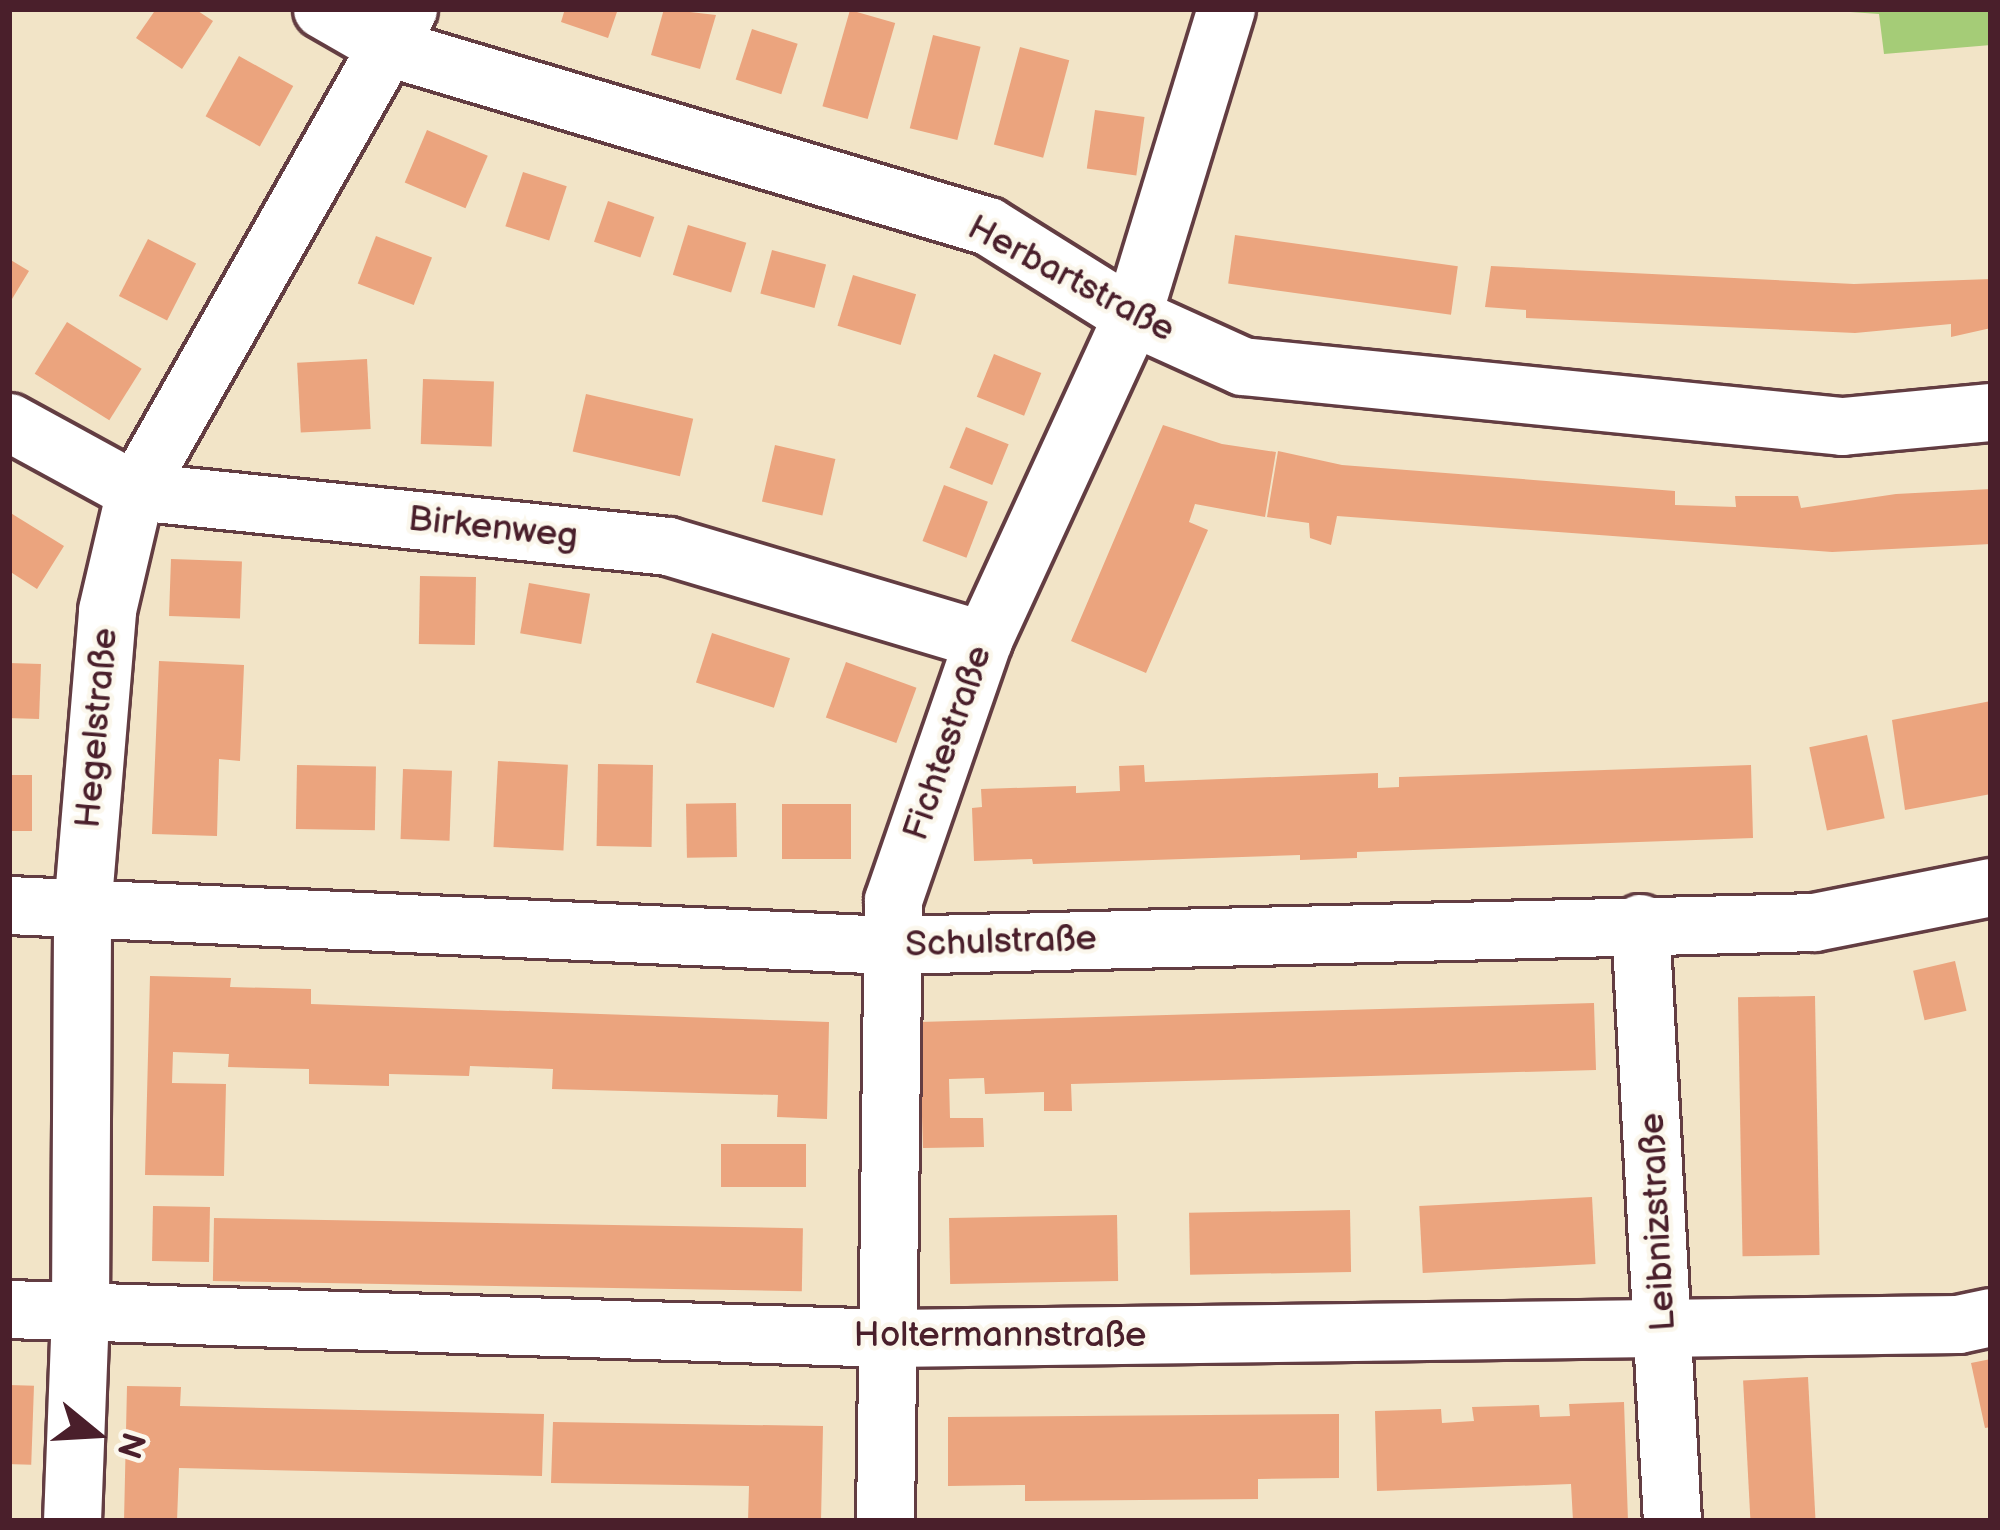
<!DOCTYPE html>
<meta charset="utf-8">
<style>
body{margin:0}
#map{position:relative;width:2000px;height:1530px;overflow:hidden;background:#f2e4c7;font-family:"Balsamiq Sans",sans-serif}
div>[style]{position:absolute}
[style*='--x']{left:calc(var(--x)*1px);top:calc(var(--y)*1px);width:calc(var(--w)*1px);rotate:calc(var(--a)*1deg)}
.green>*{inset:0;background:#a5cc77}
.building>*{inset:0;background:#eba47e;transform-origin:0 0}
.roads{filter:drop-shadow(3px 0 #633d42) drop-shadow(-3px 0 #633d42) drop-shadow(0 3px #633d42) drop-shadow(0 -3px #633d42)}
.minor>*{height:57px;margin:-28.5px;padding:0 28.5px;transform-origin:28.5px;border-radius:28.5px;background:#fff}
span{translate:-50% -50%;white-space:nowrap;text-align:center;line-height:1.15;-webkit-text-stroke:9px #fbf7ec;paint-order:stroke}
.street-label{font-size:36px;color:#4a1f2b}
.frame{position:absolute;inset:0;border:12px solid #4a1f2b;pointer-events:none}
.north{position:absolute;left:36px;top:1374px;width:120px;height:120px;-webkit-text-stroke:9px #fbf7ec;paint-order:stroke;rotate:108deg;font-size:33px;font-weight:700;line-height:48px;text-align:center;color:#4a1f2b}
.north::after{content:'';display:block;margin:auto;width:42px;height:54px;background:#4a1f2b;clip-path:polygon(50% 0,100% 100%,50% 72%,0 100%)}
</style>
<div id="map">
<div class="green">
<div style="clip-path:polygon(1808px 9px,1991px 9px,1991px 45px,1884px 54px,1879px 14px)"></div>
</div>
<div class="building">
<div style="clip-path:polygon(156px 9px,195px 9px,213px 21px,182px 69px,136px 38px)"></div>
<div style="clip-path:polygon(565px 9px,618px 9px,608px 38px,561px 22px)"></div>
<div style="clip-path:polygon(664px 9px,716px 15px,700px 69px,651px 55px)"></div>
<div style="left:850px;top:10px;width:47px;height:100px;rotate:16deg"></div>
<div style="left:752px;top:29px;width:48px;height:53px;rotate:18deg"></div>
<div style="left:933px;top:35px;width:49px;height:96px;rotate:14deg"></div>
<div style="left:1020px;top:47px;width:51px;height:101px;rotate:15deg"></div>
<div style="left:239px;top:56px;width:62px;height:69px;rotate:29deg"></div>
<div style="left:1095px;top:110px;width:50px;height:59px;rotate:8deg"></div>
<div style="left:427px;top:130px;width:66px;height:57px;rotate:23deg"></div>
<div style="left:523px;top:172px;width:46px;height:57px;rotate:18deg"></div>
<div style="left:608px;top:201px;width:49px;height:43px;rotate:19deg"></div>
<div style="left:688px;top:225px;width:61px;height:52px;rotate:17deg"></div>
<div style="left:1235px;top:235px;width:225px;height:49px;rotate:8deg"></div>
<div style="left:376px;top:236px;width:60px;height:51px;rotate:21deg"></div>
<div style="left:148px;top:239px;width:54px;height:64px;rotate:27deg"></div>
<div style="left:772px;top:250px;width:56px;height:45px;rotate:15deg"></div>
<div style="clip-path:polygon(9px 259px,29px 271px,9px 304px)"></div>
<div style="clip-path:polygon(1491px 266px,1854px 284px,1991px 279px,1991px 328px,1951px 337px,1951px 324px,1855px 333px,1526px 318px,1526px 310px,1485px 307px)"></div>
<div style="left:853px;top:275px;width:66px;height:53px;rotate:17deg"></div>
<div style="left:67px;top:322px;width:88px;height:61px;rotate:32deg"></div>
<div style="left:994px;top:354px;width:51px;height:46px;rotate:22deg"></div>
<div style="left:367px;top:359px;width:70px;height:70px;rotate:87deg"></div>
<div style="left:423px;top:379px;width:71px;height:65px;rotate:2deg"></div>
<div style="left:586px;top:394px;width:110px;height:59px;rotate:13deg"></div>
<div style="clip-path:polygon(1163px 425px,1222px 444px,1276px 452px,1265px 517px,1195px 504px,1189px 522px,1208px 530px,1146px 673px,1071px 641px)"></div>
<div style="left:966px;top:427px;width:46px;height:44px;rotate:22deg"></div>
<div style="left:775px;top:445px;width:62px;height:58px;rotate:13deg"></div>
<div style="clip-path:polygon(1278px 451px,1342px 465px,1675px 491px,1675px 505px,1736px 507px,1735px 496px,1798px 496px,1801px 508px,1896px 494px,1991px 489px,1991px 544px,1832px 552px,1337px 516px,1331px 545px,1310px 538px,1309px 523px,1267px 517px)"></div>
<div style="left:944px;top:485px;width:47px;height:60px;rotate:21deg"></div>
<div style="clip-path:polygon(9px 512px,64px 546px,37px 589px,9px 571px)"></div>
<div style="left:171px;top:559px;width:71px;height:57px;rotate:2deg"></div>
<div style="left:420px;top:576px;width:56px;height:68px;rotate:1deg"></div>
<div style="left:529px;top:583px;width:62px;height:51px;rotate:10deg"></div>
<div style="left:712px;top:633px;width:82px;height:52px;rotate:18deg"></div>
<div style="clip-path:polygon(159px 661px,244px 665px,240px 761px,219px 759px,217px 836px,152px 834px)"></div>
<div style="left:846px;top:662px;width:75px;height:59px;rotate:20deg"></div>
<div style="left:9px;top:663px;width:32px;height:55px;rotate:2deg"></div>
<div style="clip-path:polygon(1991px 701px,1991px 794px,1905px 810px,1892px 720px)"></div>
<div style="left:1867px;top:735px;width:85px;height:59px;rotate:78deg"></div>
<div style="left:498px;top:761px;width:70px;height:86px;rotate:3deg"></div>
<div style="left:598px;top:764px;width:55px;height:82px;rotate:1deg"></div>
<div style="left:297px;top:765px;width:79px;height:64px;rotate:1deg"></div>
<div style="clip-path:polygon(1144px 765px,1145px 782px,1378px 773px,1378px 788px,1399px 787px,1399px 777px,1751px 765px,1753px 838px,1357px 852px,1357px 858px,1300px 860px,1300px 855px,1033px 864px,1032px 859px,974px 861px,972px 808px,982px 807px,981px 789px,1076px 786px,1076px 793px,1120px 791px,1119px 766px)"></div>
<div style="left:403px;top:769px;width:49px;height:70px;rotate:2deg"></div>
<div style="left:9px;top:775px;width:23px;height:56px"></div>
<div style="left:736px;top:803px;width:54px;height:50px;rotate:89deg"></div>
<div style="left:851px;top:804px;width:55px;height:69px;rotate:90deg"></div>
<div style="left:1955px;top:961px;width:51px;height:43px;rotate:77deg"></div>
<div style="clip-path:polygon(150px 976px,231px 978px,230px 987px,311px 989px,311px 1004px,829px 1022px,827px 1119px,777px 1117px,778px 1095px,552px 1089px,553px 1069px,470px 1066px,469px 1076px,389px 1074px,389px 1086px,309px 1084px,309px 1069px,228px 1067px,229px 1054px,173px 1052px,172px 1083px,226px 1084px,224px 1176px,145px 1175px)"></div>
<div style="left:1815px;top:996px;width:259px;height:77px;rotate:89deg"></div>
<div style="clip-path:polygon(1594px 1003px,1596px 1070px,1071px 1084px,1072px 1111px,1044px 1111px,1044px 1092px,985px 1094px,984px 1078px,949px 1079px,950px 1118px,983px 1118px,984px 1147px,923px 1148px,919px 1022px)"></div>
<div style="left:721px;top:1144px;width:85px;height:43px"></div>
<div style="left:1592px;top:1197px;width:67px;height:173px;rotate:87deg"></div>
<div style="left:153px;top:1206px;width:57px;height:55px;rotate:1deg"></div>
<div style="left:1350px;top:1210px;width:62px;height:161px;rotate:89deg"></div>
<div style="left:1117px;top:1215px;width:66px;height:168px;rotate:89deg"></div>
<div style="left:214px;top:1218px;width:589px;height:63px;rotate:1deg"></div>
<div style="clip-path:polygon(1991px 1359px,1991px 1427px,1985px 1428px,1971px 1363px)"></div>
<div style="left:1808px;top:1377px;width:144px;height:65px;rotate:87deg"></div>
<div style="left:9px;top:1385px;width:25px;height:79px;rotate:2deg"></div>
<div style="clip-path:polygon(127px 1386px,181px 1387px,180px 1406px,544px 1414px,542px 1476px,179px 1468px,177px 1521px,124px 1521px)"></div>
<div style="clip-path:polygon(1624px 1402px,1628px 1521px,1573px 1521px,1571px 1484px,1377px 1491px,1375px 1411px,1441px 1409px,1442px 1423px,1474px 1421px,1472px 1407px,1539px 1405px,1540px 1417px,1570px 1416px,1569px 1404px)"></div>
<div style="clip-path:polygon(1339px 1414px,1339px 1478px,1258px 1479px,1258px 1499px,1025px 1501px,1025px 1485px,948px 1486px,948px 1417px)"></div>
<div style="clip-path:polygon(553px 1422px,823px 1426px,821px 1521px,748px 1521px,749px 1486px,551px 1483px)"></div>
</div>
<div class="roads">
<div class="minor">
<div style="--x:322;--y:9;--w:76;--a:29.9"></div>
<div style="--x:388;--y:47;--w:626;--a:16.61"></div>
<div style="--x:988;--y:226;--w:170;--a:32"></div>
<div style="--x:1132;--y:316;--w:121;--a:24.4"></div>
<div style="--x:1242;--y:366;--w:603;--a:5.71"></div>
<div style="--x:1842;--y:426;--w:150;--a:-5.4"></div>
<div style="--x:9;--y:422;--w:144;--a:28.7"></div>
<div style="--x:135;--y:491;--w:536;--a:5.89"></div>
<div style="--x:668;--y:546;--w:329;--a:16.6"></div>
<div style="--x:9;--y:905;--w:881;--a:2.6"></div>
<div style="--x:889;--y:945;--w:925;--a:-1.42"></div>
<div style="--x:1814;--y:922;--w:180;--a:-11.2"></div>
<div style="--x:1640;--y:923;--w:599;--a:86.94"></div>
<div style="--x:9;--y:1309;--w:881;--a:1.89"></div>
<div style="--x:890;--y:1338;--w:1068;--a:-0.75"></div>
<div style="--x:1958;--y:1324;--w:34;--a:-12"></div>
<div style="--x:72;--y:1521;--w:210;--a:-87.8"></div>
<div style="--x:80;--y:1311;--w:401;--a:-89.7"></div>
<div style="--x:82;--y:910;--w:301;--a:-85.2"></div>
<div style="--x:107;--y:610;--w:122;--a:-76.8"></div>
<div style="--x:135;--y:491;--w:554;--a:-60.47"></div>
<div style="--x:885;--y:1521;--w:621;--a:-89.26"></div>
<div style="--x:893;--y:900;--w:275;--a:-70.9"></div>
<div style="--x:983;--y:640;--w:357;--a:-65.3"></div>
<div style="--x:1132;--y:316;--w:321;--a:-73"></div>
</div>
</div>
<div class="street-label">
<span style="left:1071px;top:279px;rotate:28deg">Herbartstraße</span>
<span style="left:493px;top:528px;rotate:6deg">Birkenweg</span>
<span style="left:97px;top:728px;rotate:-85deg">Hegelstraße</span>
<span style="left:948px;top:743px;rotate:-71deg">Fichtestraße</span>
<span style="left:1001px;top:942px;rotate:-2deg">Schulstraße</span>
<span style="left:1658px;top:1222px;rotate:-93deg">Leibnizstraße</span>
<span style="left:1000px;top:1336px">Holtermannstraße</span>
</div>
<div class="frame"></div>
<div class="north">N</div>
</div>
